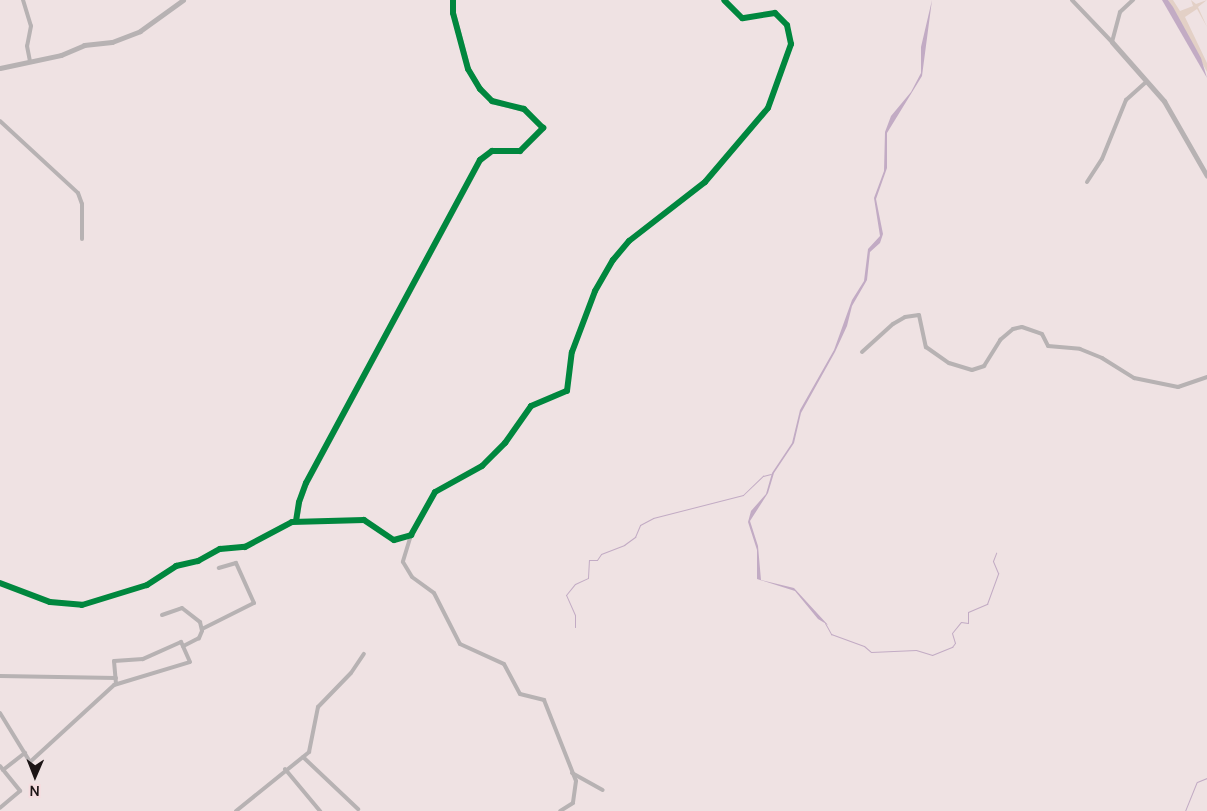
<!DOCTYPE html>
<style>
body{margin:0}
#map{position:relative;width:1207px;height:811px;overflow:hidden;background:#efe2e3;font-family:Manrope,sans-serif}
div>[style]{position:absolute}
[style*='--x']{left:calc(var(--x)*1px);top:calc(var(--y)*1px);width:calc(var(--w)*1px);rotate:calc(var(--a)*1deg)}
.green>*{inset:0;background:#e3d0c6}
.water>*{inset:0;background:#c2abc4}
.stream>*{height:1px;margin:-0.5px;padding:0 0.5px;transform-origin:0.5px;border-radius:0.5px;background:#c2abc4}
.minor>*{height:4px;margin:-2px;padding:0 2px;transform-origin:2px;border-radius:2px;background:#b7b2b3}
.tertiary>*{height:5px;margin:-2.5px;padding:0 2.5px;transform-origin:2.5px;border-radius:2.5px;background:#b7b2b3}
.cycleway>*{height:6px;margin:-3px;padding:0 3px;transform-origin:3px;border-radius:3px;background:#00873e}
span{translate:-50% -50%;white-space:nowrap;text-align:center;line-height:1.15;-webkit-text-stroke:5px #f5dcdf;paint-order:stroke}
.north{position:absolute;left:10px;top:751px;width:50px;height:50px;-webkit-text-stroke:4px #f5dcdf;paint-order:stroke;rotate:181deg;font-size:14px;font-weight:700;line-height:20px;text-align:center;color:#1c1415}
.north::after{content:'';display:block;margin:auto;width:18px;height:22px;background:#1c1415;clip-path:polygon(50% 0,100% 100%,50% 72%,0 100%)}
</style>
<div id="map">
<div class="green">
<div style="clip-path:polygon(1168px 0,1173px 0,1180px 11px,1193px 6px,1191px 0,1196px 4px,1207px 0,1198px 7px,1207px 27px,1197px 9px,1185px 17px,1207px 63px,1207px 72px)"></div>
</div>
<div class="water">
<div style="clip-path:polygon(932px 0,922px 76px,887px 133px,887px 168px,876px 199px,883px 234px,880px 243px,870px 252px,867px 280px,852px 306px,847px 326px,835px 352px,801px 413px,794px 443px,774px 473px,768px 493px,750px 521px,758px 546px,761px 580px,794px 588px,828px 625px,818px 619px,795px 591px,757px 579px,757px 550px,748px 522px,751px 511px,766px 494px,772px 473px,792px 443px,800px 410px,834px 350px,852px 300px,864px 281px,868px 249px,880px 236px,874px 198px,884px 171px,885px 132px,891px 116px,911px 92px,921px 73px,921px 47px)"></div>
<div style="clip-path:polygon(1162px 0,1168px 0,1173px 7px,1201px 58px,1207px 78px)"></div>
</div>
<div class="stream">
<div style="--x:825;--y:623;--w:13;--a:61"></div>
<div style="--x:831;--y:634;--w:35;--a:20"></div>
<div style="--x:864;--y:646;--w:9;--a:41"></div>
<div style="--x:871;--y:652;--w:45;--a:-2.5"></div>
<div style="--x:916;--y:650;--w:17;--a:17"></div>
<div style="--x:932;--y:655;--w:22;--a:-22"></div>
<div style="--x:952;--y:647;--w:5;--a:-53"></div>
<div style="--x:955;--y:643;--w:10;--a:-107"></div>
<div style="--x:952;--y:633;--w:14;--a:-51"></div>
<div style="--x:961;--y:622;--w:7;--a:8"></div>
<div style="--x:968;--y:623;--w:11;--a:-90"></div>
<div style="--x:968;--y:612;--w:21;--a:-23"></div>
<div style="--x:987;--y:604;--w:33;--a:-70"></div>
<div style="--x:998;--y:573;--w:13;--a:-113"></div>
<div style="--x:993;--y:561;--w:9;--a:-69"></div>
<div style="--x:575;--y:627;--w:12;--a:-90"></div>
<div style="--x:575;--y:615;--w:22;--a:-114"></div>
<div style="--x:566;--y:595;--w:14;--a:-51"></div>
<div style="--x:575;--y:584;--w:14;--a:-25"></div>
<div style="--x:588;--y:578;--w:18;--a:-87"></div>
<div style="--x:589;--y:560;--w:8;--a:0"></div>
<div style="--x:597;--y:560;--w:7;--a:-56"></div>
<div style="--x:601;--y:554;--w:25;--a:-21"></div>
<div style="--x:624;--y:545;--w:14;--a:-36"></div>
<div style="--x:635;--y:537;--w:13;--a:-67"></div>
<div style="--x:640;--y:525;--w:15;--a:-28"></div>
<div style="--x:653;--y:518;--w:93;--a:-14.3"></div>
<div style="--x:743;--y:495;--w:28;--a:-44"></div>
<div style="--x:763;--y:476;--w:8;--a:-14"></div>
<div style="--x:1185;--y:811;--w:31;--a:-68"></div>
<div style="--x:1197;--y:782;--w:11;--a:-22"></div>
</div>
<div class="minor">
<div style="--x:23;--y:0;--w:27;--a:73"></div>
<div style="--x:31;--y:26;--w:20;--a:101"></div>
<div style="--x:27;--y:46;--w:15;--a:79"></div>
<div style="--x:1072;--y:0;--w:58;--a:46.4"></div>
<div style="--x:1112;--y:42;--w:31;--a:-75"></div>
<div style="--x:1120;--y:12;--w:18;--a:-43"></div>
<div style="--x:0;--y:121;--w:106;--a:42.7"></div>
<div style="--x:78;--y:193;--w:12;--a:70"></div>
<div style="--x:82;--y:204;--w:35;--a:90"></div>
<div style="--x:1087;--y:182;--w:27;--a:-57"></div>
<div style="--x:1102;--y:159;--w:64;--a:-67.9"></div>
<div style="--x:1126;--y:100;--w:27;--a:-42"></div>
<div style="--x:862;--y:352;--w:42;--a:-42.1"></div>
<div style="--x:893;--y:324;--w:14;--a:-30"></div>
<div style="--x:905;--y:317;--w:14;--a:-8"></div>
<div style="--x:919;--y:315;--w:33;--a:78"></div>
<div style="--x:926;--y:347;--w:28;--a:35"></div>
<div style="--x:949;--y:363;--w:24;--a:17"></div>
<div style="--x:972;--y:370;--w:13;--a:-18"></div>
<div style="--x:984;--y:366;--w:31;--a:-58"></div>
<div style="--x:1000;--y:340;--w:17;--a:-40"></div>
<div style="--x:1013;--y:329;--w:9;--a:-13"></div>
<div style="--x:1022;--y:327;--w:21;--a:19"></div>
<div style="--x:1042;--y:334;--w:13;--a:63"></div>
<div style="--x:1048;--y:346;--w:32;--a:5"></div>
<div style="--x:1080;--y:349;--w:24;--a:22"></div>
<div style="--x:1102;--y:358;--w:38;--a:32"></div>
<div style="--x:1134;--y:378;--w:45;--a:11.6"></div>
<div style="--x:1178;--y:387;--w:31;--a:-19"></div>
<div style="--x:411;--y:535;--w:28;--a:107"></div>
<div style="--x:403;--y:562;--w:17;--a:59"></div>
<div style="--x:412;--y:577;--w:27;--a:36"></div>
<div style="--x:434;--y:593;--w:57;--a:63"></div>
<div style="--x:460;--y:644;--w:48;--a:24.4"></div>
<div style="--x:504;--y:664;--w:34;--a:62"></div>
<div style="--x:520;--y:694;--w:25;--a:14"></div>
<div style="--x:544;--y:700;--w:87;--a:68.4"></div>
<div style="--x:576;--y:781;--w:22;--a:98"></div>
<div style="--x:573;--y:803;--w:15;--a:148"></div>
<div style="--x:0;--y:583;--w:53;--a:20.8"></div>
<div style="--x:50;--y:602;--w:32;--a:5"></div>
<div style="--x:82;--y:605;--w:68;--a:-17.1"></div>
<div style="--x:147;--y:585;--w:35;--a:-33"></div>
<div style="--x:176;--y:566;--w:23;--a:-13"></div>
<div style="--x:198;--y:561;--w:25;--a:-29"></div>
<div style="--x:220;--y:549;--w:25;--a:-5"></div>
<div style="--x:245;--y:547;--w:53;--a:-28"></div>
<div style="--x:292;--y:522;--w:72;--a:-1.6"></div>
<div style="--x:364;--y:520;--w:36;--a:34"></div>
<div style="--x:394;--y:540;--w:18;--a:-16"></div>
<div style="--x:411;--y:535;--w:49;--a:-60.8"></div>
<div style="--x:435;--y:492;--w:54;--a:-29"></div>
<div style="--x:482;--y:466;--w:33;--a:-45"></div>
<div style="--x:505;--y:443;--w:45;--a:-54.9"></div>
<div style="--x:531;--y:406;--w:39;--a:-23"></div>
<div style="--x:567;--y:391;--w:39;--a:-83"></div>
<div style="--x:572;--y:352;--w:65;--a:-69.3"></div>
<div style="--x:595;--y:291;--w:36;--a:-60"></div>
<div style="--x:613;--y:260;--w:25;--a:-50"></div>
<div style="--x:629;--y:241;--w:96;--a:-37.8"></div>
<div style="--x:705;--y:182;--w:97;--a:-49.6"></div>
<div style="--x:768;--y:108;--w:68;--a:-70.2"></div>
<div style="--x:791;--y:44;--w:19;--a:-102"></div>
<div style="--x:787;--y:25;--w:17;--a:-135"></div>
<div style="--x:775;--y:13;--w:33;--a:171"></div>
<div style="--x:742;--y:18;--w:25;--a:-135"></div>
<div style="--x:162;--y:615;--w:21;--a:-19"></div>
<div style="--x:182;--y:608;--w:23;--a:38"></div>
<div style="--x:200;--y:622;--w:9;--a:77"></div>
<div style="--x:202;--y:631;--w:8;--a:113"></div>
<div style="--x:199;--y:638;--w:18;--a:153"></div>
<div style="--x:202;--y:629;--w:58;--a:-26.6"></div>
<div style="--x:254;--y:603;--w:44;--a:-114.2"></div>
<div style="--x:236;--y:563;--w:18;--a:164"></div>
<div style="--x:0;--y:676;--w:116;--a:1"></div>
<div style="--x:0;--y:713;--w:57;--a:58.5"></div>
<div style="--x:30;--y:762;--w:114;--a:-42.5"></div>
<div style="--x:114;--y:685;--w:79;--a:-16.8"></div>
<div style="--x:190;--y:662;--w:22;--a:-114"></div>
<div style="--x:181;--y:642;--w:42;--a:155.9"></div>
<div style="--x:143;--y:659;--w:29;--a:176"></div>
<div style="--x:114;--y:661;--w:23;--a:85"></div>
<div style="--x:303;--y:757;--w:76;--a:43.4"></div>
<div style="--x:0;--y:766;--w:32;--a:51"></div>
<div style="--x:20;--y:791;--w:26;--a:140"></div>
<div style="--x:285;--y:769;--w:55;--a:50.2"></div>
<div style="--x:3;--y:770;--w:28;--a:-38"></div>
<div style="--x:572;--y:773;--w:35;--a:29"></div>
<div style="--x:236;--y:811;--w:94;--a:-38.9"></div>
<div style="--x:309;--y:752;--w:46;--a:-78.7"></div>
<div style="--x:318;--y:707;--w:47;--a:-45.9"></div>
<div style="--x:351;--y:673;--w:23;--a:-56"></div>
</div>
<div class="tertiary">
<div style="--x:1112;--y:42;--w:79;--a:48.6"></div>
<div style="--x:1164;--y:101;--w:86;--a:60.2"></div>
<div style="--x:0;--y:68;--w:62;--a:-12"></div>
<div style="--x:61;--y:55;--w:25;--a:-23"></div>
<div style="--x:84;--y:45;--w:28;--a:-6"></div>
<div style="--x:112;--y:42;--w:30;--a:-21"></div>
<div style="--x:140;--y:31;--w:53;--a:-35.8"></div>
<div style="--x:296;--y:521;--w:19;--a:-81"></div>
<div style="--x:299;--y:502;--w:20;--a:-70"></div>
<div style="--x:306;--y:483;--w:367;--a:-61.7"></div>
<div style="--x:480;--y:160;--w:15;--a:-37"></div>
<div style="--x:492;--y:151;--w:28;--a:0"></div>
<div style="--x:520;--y:151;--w:33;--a:-45"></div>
<div style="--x:543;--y:128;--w:27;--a:-135"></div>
<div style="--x:524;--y:109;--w:33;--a:-166"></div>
<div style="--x:492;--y:101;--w:17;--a:-135"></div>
<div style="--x:480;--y:89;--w:23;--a:-121"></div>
<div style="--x:468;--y:69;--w:58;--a:-105"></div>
<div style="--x:453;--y:13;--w:13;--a:-90"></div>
</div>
<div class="cycleway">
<div style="--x:296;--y:521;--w:19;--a:-81"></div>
<div style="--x:299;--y:502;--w:20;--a:-70"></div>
<div style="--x:306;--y:483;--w:367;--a:-61.7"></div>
<div style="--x:480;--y:160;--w:15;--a:-37"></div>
<div style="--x:492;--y:151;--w:28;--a:0"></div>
<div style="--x:520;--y:151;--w:33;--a:-45"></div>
<div style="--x:543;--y:128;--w:27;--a:-135"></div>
<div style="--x:524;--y:109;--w:33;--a:-166"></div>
<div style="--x:492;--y:101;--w:17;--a:-135"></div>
<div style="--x:480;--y:89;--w:23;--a:-121"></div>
<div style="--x:468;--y:69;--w:58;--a:-105"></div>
<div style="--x:453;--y:13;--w:13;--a:-90"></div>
<div style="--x:0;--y:583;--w:53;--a:20.8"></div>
<div style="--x:50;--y:602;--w:32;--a:5"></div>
<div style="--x:82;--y:605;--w:68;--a:-17.1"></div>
<div style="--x:147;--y:585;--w:35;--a:-33"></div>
<div style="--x:176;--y:566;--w:23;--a:-13"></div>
<div style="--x:198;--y:561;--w:25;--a:-29"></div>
<div style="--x:220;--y:549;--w:25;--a:-5"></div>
<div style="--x:245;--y:547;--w:53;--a:-28"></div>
<div style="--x:292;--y:522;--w:72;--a:-1.6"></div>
<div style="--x:364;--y:520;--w:36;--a:34"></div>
<div style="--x:394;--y:540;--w:18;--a:-16"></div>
<div style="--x:411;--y:535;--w:49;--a:-60.8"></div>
<div style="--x:435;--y:492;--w:54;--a:-29"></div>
<div style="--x:482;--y:466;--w:33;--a:-45"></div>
<div style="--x:505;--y:443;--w:45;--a:-54.9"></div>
<div style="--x:531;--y:406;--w:39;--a:-23"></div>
<div style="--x:567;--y:391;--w:39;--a:-83"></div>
<div style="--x:572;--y:352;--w:65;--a:-69.3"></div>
<div style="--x:595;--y:291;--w:36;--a:-60"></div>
<div style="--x:613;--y:260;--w:25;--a:-50"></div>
<div style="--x:629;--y:241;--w:96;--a:-37.8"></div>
<div style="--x:705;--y:182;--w:97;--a:-49.6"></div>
<div style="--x:768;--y:108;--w:68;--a:-70.2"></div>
<div style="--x:791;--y:44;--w:19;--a:-102"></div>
<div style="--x:787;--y:25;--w:17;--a:-135"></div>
<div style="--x:775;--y:13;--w:33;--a:171"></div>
<div style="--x:742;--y:18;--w:25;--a:-135"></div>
</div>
<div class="north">N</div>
</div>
